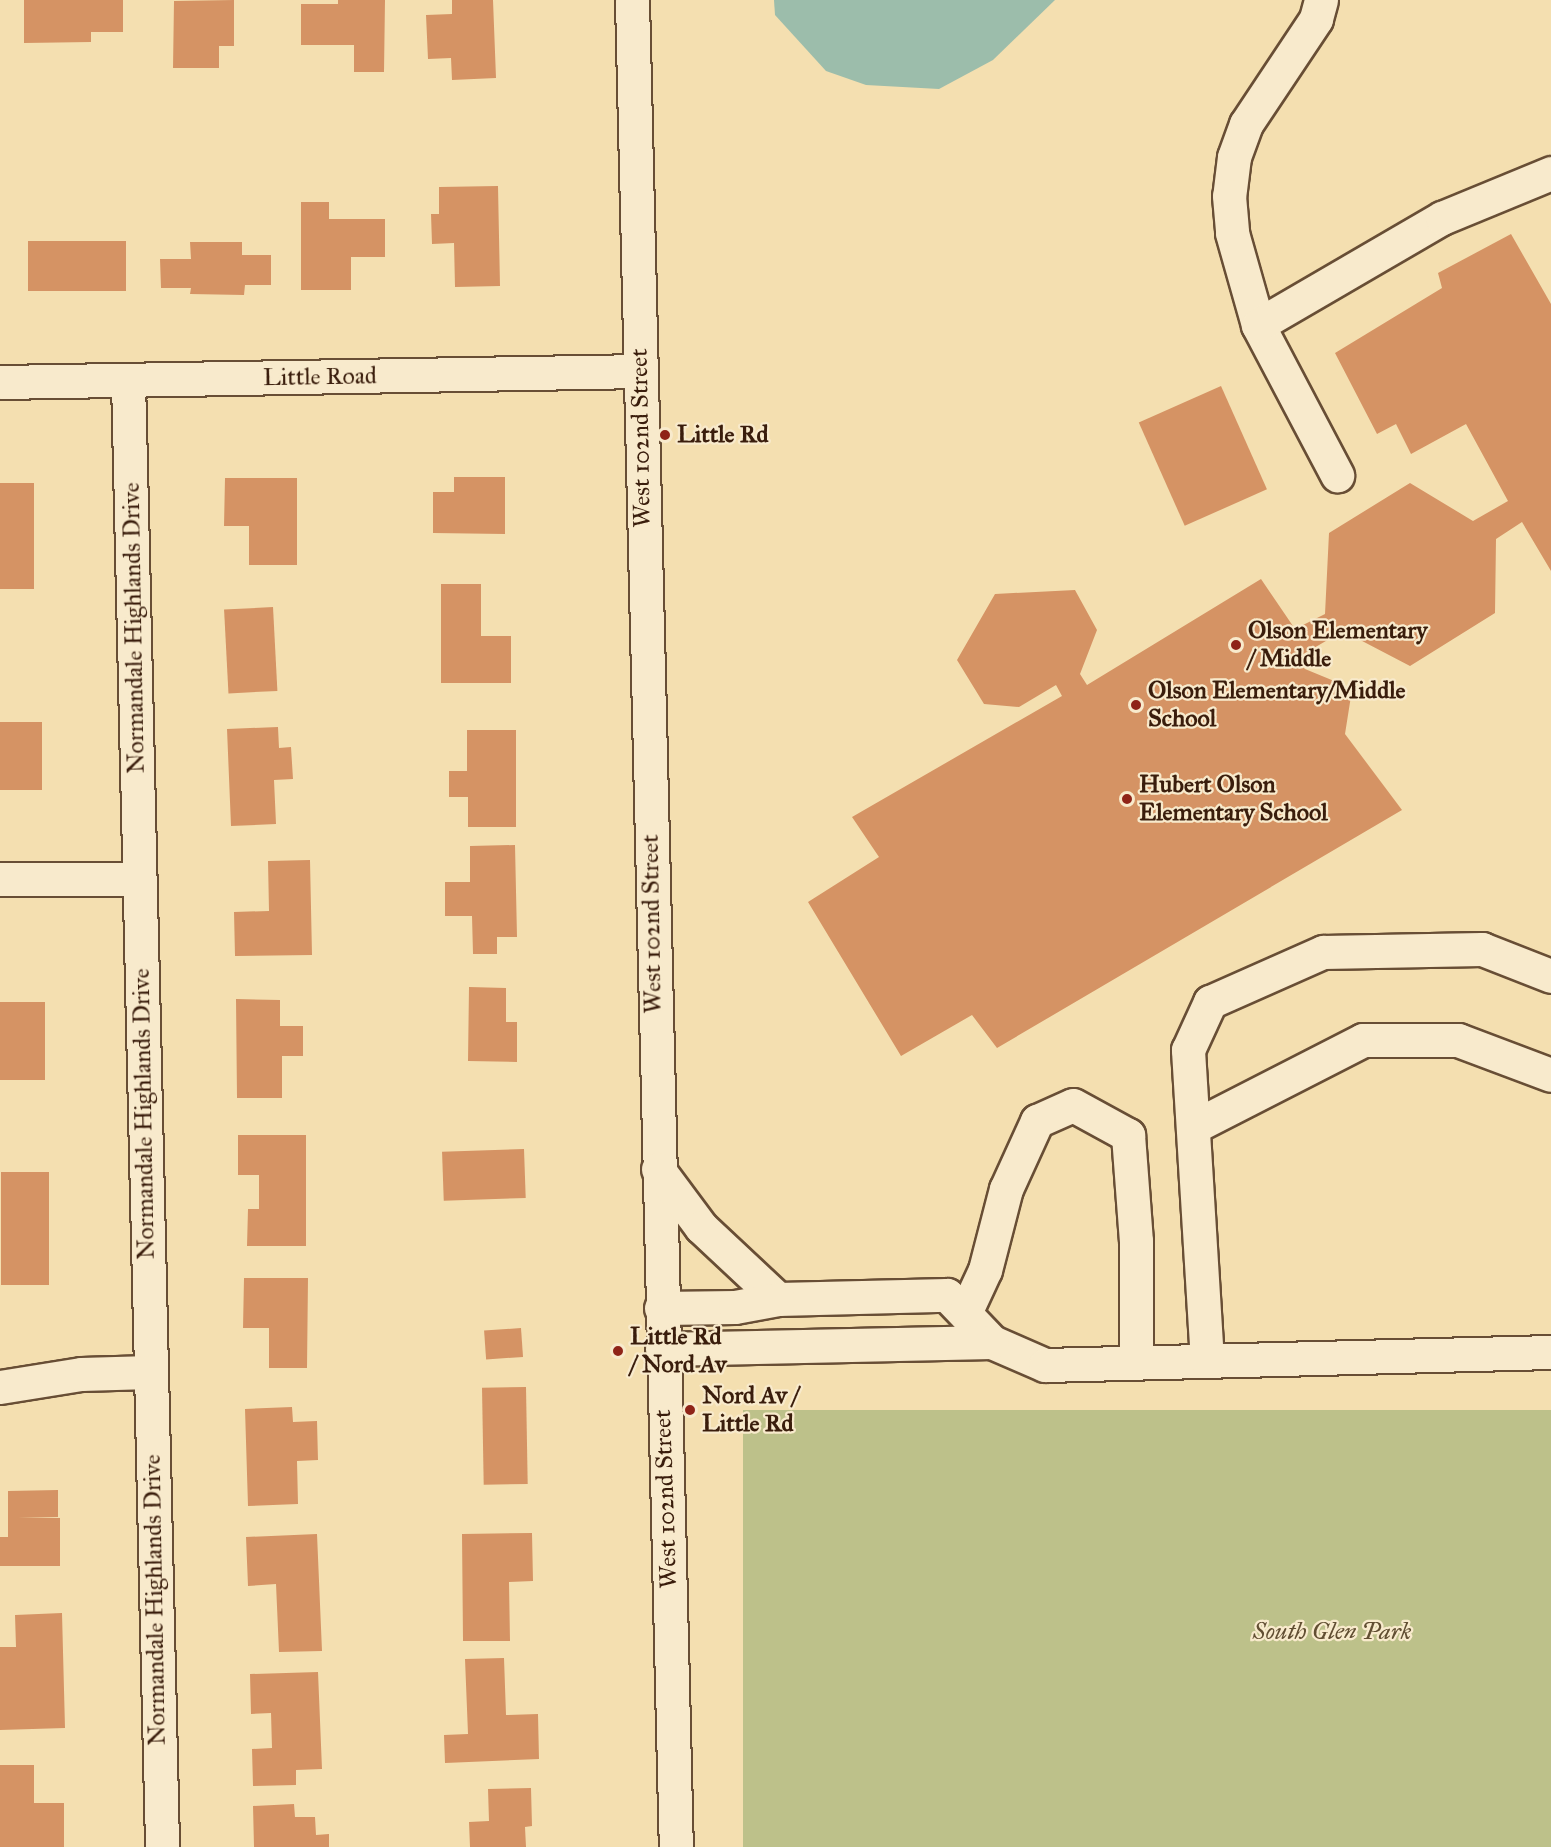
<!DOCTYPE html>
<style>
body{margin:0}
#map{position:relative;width:1551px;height:1847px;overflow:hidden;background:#f4dfb0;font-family:"IM FELL Great Primer",serif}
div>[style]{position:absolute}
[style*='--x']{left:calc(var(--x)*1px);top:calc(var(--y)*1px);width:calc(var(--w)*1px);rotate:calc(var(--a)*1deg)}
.green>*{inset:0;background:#bdc18a;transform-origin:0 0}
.water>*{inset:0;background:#9cbdab}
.building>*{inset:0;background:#d59364;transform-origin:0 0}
.roads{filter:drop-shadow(2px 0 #684e35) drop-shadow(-2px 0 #684e35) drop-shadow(0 2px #684e35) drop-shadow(0 -2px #684e35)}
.minor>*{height:33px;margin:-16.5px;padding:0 16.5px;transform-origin:16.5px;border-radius:16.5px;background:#f8eacc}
.dots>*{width:16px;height:16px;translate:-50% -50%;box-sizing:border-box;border:3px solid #f8eacc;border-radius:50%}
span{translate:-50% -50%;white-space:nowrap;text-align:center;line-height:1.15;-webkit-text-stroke:4.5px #f8eacc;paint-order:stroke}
.street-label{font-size:24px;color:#3a1d0c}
.poi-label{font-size:24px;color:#3a1d0c;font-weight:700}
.left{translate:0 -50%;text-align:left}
.park-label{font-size:24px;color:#614e32;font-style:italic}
</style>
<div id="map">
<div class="green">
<div style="left:1551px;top:1410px;width:437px;height:808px;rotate:90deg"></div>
</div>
<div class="water">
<div style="clip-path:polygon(774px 0,1055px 0,993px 60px,939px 89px,866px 85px,826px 71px,775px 15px)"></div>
</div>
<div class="building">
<div style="clip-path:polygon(24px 0,123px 0,123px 32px,91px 32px,91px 42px,24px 43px)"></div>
<div style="clip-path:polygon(234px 0,234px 46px,219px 46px,219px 68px,173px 68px,174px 1px)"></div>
<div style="clip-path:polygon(338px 0,385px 0,384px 72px,354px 72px,354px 45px,301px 45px,301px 4px,338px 4px)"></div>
<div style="clip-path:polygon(452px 0,493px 0,496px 78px,452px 80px,451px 58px,428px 59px,426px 15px,452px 14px)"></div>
<div style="clip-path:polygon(498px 186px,500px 286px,455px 287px,454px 243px,432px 244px,431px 214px,439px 214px,439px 187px)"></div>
<div style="clip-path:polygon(301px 202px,329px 202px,329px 219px,385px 219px,385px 257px,351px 257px,351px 290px,301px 290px)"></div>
<div style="clip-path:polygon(1511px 234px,1551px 304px,1551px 571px,1522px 522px,1496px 539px,1495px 613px,1410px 666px,1343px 631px,1295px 659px,1305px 669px,1339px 683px,1351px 696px,1345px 734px,1402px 810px,997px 1048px,972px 1015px,901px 1056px,808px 902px,879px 857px,852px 817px,1062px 696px,1056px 685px,1019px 707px,984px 704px,957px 660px,995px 594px,1075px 590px,1097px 630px,1080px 674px,1087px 685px,1261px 579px,1295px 629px,1325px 614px,1329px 533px,1410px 483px,1473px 521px,1508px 501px,1466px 424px,1411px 454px,1396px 424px,1377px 434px,1335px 353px,1442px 288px,1438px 273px)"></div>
<div style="left:28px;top:241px;width:98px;height:50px"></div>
<div style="clip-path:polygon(190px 242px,242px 242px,242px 255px,271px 255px,271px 285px,245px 285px,244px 295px,190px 294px,191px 288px,161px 288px,160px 259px,191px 259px)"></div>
<div style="left:1221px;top:386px;width:113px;height:90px;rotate:66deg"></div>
<div style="clip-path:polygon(454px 477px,505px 477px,505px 534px,433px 533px,433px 492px,454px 492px)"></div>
<div style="clip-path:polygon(225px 478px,297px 478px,297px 565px,249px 565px,249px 526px,224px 526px)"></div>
<div style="left:0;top:483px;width:34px;height:106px"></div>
<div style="clip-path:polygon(441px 584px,481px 584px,481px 636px,511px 636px,511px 683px,441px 683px)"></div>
<div style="left:273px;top:607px;width:84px;height:49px;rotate:87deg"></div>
<div style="left:0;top:722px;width:42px;height:68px"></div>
<div style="clip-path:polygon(278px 727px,279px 748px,291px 747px,293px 779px,274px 780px,276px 824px,231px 826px,227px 729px)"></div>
<div style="clip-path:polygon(467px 730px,516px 730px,516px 827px,468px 827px,468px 797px,449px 797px,449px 771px,467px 771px)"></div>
<div style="clip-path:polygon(515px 845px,517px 937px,497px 937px,497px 954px,473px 954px,472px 916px,445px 916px,445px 882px,470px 882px,470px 846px)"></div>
<div style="clip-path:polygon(310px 860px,312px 955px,235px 956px,234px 912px,269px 911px,268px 861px)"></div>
<div style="clip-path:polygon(469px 987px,506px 988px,506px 1022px,517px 1022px,517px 1062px,468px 1061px)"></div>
<div style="clip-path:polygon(236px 999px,280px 1000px,280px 1026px,303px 1026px,303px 1056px,282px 1056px,282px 1098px,237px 1098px)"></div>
<div style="left:45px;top:1002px;width:78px;height:45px;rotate:90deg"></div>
<div style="clip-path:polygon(238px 1135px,306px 1135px,306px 1246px,247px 1246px,248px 1209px,259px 1209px,259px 1175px,238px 1175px)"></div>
<div style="left:524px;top:1149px;width:49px;height:82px;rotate:88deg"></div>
<div style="left:1px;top:1172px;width:48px;height:113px"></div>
<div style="clip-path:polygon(244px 1278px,308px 1278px,307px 1368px,269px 1368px,269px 1328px,243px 1328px)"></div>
<div style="left:521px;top:1328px;width:29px;height:37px;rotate:86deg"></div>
<div style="left:526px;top:1387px;width:97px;height:44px;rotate:89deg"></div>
<div style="clip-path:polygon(292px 1407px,293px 1422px,317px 1421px,318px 1460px,297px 1461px,298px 1504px,248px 1506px,245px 1409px)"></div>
<div style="clip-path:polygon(58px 1490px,58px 1517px,18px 1518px,60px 1518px,60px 1566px,0 1566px,0 1537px,8px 1537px,8px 1491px)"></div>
<div style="clip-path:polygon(532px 1533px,533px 1581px,509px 1582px,510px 1641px,463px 1641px,462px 1534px)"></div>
<div style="clip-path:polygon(317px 1534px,322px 1651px,279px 1652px,276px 1584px,248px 1586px,246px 1537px)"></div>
<div style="clip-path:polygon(62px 1613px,65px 1728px,0 1730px,0 1647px,16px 1647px,15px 1615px)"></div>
<div style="clip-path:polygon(504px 1658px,506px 1715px,538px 1714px,539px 1759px,445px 1763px,444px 1735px,468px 1734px,465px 1659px)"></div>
<div style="clip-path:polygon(318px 1672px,322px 1769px,296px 1770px,296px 1785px,253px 1786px,252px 1749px,272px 1748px,271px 1713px,251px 1714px,250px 1674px)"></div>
<div style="clip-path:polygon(0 1765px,34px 1765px,34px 1803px,64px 1803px,64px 1847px,0 1847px)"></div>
<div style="clip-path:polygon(531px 1788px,532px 1826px,525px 1827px,526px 1847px,470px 1847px,469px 1822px,489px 1821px,488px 1789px)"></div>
<div style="clip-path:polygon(294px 1804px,295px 1817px,315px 1817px,316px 1835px,329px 1834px,329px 1847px,254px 1847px,253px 1806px)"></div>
</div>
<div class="roads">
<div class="minor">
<div style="--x:632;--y:0;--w:1848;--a:88.64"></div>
<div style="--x:1321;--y:0;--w:20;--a:105"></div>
<div style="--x:1316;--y:19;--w:126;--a:123.7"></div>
<div style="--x:1246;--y:124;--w:35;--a:110"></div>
<div style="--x:1234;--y:157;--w:39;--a:97"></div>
<div style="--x:1229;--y:196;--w:37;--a:85"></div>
<div style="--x:1232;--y:233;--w:96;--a:74.2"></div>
<div style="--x:1258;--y:325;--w:170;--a:62.2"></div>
<div style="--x:1258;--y:325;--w:213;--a:-30.2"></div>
<div style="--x:1442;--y:218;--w:118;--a:-22.4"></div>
<div style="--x:128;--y:380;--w:1467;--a:88.67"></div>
<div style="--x:0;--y:382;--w:640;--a:-0.98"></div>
<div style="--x:0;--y:879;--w:139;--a:0"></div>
<div style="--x:1193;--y:1127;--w:191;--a:-27.1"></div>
<div style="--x:1363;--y:1040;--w:95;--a:0"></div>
<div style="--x:1458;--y:1040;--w:99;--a:20.6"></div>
<div style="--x:658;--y:1169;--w:72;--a:53.4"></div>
<div style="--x:701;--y:1227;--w:105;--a:43.1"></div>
<div style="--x:778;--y:1299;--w:169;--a:-1.4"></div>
<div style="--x:947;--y:1295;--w:65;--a:46.2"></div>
<div style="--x:992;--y:1342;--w:58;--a:23.5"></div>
<div style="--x:1045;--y:1365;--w:506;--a:-1.47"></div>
<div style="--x:661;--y:1308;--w:74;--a:-0.8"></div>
<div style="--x:735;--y:1307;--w:44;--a:-10.5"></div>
<div style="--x:965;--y:1313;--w:47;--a:-65.1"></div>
<div style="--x:985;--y:1270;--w:84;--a:-75.5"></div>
<div style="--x:1006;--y:1189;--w:75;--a:-65.5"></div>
<div style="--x:1037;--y:1121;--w:39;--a:-24"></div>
<div style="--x:1073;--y:1105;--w:63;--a:28.6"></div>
<div style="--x:1128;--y:1135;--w:106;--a:85.7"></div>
<div style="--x:1136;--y:1241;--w:121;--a:90"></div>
<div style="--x:662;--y:1349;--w:330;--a:-1.2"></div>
<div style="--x:1207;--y:1361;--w:312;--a:-93.5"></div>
<div style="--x:1188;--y:1050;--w:53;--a:-65.4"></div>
<div style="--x:1210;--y:1002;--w:124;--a:-23.9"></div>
<div style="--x:1323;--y:952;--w:159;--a:-1.1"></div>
<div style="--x:1482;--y:949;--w:74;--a:21.4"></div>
<div style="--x:0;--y:1387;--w:82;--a:-9.1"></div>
<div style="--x:81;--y:1374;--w:69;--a:-1.7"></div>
</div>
</div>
<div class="dots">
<div style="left:665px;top:435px;background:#8f2418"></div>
<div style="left:1236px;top:645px;background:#8f2418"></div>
<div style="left:1136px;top:705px;background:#8f2418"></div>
<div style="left:1127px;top:799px;background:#8f2418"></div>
<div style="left:618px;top:1351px;background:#8f2418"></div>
<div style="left:690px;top:1410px;background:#8f2418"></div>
</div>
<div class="street-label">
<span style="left:320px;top:377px;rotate:-1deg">Little Road</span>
<span style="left:641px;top:438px;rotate:-91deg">West 102nd Street</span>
<span style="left:134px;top:628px;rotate:-91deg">Normandale Highlands Drive</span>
<span style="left:652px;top:924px;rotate:-91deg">West 102nd Street</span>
<span style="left:144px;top:1114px;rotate:-91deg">Normandale Highlands Drive</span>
<span style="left:666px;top:1499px;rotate:-92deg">West 102nd Street</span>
<span style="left:155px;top:1600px;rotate:-91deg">Normandale Highlands Drive</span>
</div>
<div class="poi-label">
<span class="left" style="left:677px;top:435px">Little Rd</span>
<span class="left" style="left:1248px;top:645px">Olson Elementary<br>/ Middle</span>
<span class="left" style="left:1148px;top:705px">Olson Elementary/Middle<br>School</span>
<span class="left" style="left:1139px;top:799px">Hubert Olson<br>Elementary School</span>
<span class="left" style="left:630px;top:1351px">Little Rd<br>/ Nord Av</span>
<span class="left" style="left:702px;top:1410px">Nord Av /<br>Little Rd</span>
</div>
<div class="park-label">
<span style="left:1332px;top:1632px">South Glen Park</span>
</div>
</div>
